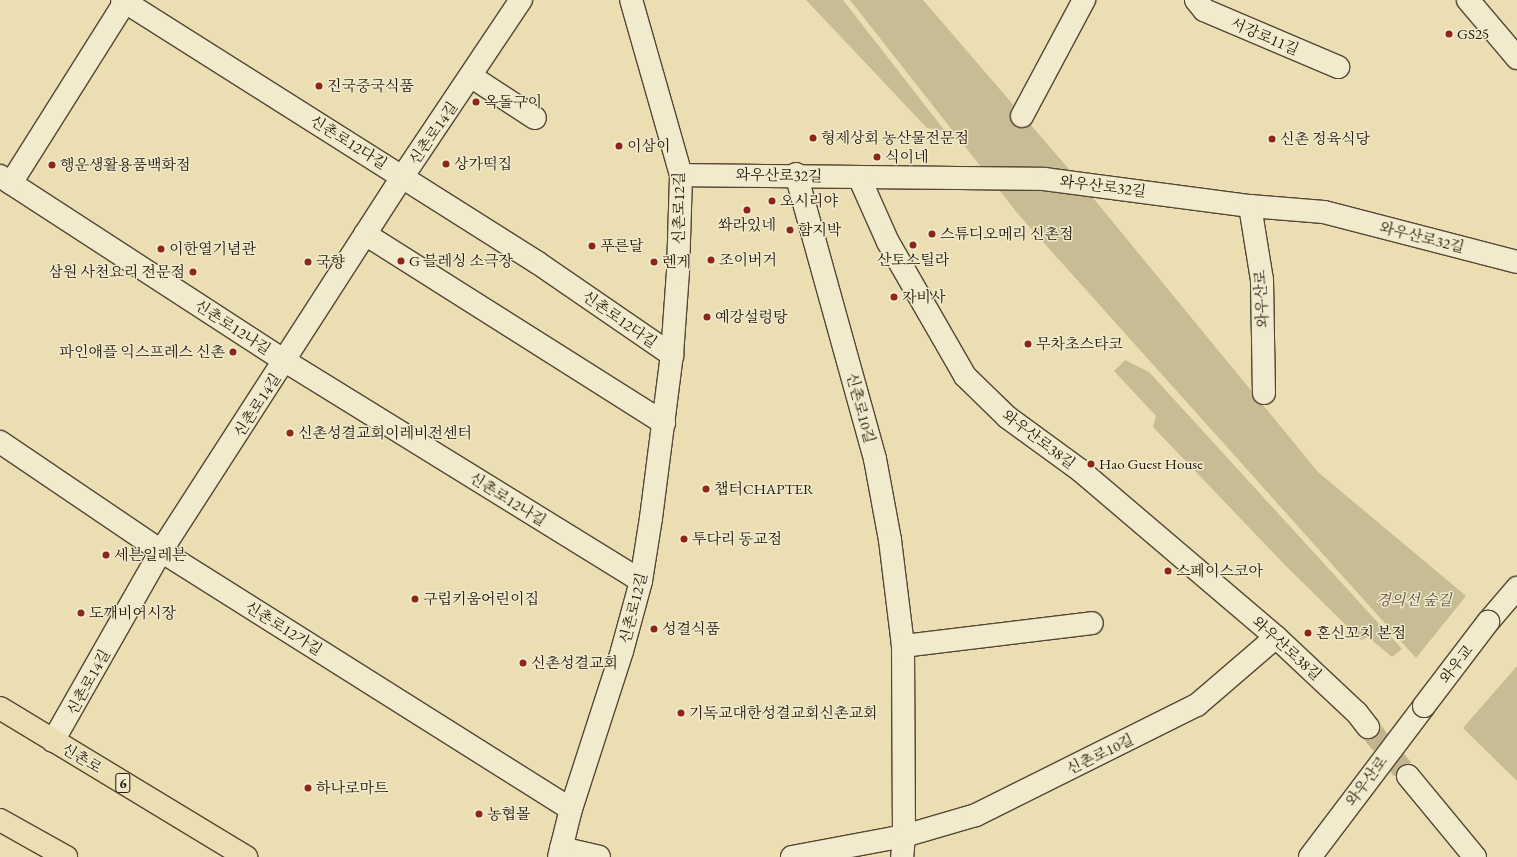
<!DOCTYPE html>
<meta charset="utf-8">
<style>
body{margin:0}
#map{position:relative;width:1517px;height:857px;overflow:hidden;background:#eadeb2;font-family:"EB Garamond","Noto Serif KR",serif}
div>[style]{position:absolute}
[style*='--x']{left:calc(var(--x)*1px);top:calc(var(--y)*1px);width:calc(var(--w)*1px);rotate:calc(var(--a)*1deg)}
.green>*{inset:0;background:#c8bc95}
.minor-tunnel>*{height:22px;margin-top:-11px;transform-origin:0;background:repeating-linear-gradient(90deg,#c2b690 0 22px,transparent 0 33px)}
.roads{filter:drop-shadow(1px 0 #554734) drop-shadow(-1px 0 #554734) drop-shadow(0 1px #554734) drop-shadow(0 -1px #554734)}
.minor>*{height:22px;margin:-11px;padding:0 11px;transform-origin:11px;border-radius:11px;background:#f1eacd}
.major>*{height:22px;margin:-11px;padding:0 11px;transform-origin:11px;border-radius:11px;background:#eadeb2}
.bridges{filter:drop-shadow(1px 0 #554734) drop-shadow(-1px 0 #554734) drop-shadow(0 1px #554734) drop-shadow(0 -1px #554734)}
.minor-bridge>*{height:22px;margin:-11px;padding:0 11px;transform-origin:11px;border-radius:11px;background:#f1eacd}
.dots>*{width:11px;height:11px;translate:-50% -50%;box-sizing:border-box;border:2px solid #f1eacd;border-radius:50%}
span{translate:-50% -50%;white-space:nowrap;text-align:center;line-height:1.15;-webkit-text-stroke:3px #f1eacd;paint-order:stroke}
.shield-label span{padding:1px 3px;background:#f1eacd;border:1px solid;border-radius:3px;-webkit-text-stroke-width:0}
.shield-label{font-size:14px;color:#23150a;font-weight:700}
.poi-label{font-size:15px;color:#23150a}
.left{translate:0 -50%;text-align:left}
.right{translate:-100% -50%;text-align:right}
.street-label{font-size:15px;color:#23150a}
.park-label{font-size:15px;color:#5d4f3b;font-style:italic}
</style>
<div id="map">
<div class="green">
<div style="clip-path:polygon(806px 0,843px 0,945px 131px,927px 128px)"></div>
<div style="clip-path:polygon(850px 0,923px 0,1080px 182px,1318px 472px,1466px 596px,1416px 658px,1018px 214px)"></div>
<div style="clip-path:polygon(1125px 360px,1149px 372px,1402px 649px,1392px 657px,1368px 637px,1361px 640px,1285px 565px,1153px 427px,1156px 416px,1114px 371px)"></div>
<div style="clip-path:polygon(1517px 666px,1517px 781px,1463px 728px)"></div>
</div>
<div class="minor-tunnel">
<div style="--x:1368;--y:727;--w:63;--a:50.8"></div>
</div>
<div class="roads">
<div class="minor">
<div style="--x:122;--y:0;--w:492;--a:32.3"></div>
<div style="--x:538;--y:263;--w:163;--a:34.5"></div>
<div style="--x:1196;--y:0;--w:13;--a:51"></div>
<div style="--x:1204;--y:10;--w:146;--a:23"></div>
<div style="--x:1468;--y:0;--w:76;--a:49.8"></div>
<div style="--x:472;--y:77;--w:75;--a:33.1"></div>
<div style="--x:1022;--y:116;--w:132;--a:-61.9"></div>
<div style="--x:796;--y:174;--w:296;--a:74.5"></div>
<div style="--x:875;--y:459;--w:82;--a:79.5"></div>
<div style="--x:890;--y:540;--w:107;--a:83"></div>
<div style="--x:903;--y:646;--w:190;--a:89.7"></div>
<div style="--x:904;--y:836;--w:21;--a:95"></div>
<div style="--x:681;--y:175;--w:363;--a:0.6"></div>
<div style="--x:1044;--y:179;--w:208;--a:7.5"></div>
<div style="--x:1250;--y:206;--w:74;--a:4.6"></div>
<div style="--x:1324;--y:212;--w:199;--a:14.5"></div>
<div style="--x:0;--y:176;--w:340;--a:33"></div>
<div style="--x:285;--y:361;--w:418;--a:31.7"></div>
<div style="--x:859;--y:177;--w:71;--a:66"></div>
<div style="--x:888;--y:242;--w:155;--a:60.1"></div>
<div style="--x:965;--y:376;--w:59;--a:44.3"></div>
<div style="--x:1007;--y:417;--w:92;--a:36.1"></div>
<div style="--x:1081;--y:471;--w:256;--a:40.4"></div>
<div style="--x:1276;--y:637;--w:111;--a:43.2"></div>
<div style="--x:1357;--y:713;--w:18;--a:52"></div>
<div style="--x:11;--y:183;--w:214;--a:-57.8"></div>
<div style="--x:1250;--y:206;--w:75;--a:80.8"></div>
<div style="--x:1262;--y:280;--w:113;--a:89"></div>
<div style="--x:365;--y:234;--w:354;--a:32.3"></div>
<div style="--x:0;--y:442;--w:194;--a:34.1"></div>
<div style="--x:161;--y:551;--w:484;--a:32.2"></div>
<div style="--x:1488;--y:622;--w:45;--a:-49.5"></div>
<div style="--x:903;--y:646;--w:190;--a:-6.9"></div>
<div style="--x:53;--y:741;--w:219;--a:-60.4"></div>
<div style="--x:161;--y:551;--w:446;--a:-57.2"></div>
<div style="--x:403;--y:176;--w:212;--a:-56.2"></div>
<div style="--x:1408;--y:776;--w:105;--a:50.4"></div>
<div style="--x:561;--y:848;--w:39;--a:13"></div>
<div style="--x:559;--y:857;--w:49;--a:-76"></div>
<div style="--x:571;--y:809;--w:166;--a:-72.1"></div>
<div style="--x:622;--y:651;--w:73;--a:-74.8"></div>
<div style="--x:641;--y:581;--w:64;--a:-81"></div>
<div style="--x:651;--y:518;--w:164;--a:-82.7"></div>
<div style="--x:672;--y:355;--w:83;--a:-85.9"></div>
<div style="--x:678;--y:272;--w:97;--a:-88.2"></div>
<div style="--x:681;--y:175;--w:182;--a:-105.9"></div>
<div style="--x:792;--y:857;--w:114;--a:-10.6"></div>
<div style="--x:904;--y:836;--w:75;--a:-16.3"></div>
<div style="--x:976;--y:815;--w:247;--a:-26.5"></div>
<div style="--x:1197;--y:705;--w:104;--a:-40.7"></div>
<div style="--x:1310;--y:857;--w:189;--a:-52.9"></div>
</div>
<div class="major">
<div style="--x:0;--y:708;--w:288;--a:31.2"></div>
<div style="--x:0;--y:820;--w:76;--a:29.3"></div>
</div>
</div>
<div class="bridges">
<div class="minor-bridge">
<div style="--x:1424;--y:706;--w:106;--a:-52.7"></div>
</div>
</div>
<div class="dots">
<div style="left:1449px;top:34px;background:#8f2418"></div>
<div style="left:319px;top:86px;background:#8f2418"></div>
<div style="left:476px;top:102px;background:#8f2418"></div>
<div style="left:813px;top:138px;background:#8f2418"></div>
<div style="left:1272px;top:139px;background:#8f2418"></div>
<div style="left:619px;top:146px;background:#8f2418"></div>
<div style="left:877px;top:157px;background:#8f2418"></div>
<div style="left:446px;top:164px;background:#8f2418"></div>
<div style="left:52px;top:165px;background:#8f2418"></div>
<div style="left:772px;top:201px;background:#8f2418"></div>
<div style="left:747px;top:210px;background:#8f2418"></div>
<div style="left:790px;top:230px;background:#8f2418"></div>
<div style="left:932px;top:234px;background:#8f2418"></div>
<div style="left:913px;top:245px;background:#8f2418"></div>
<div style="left:592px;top:246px;background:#8f2418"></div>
<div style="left:161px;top:249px;background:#8f2418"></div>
<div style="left:711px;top:260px;background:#8f2418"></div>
<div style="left:401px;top:261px;background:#8f2418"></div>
<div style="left:308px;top:262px;background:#8f2418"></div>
<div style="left:654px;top:262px;background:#8f2418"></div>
<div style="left:193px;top:272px;background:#8f2418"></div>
<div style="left:894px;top:297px;background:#8f2418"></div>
<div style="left:707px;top:317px;background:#8f2418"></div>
<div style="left:1028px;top:344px;background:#8f2418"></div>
<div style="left:233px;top:352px;background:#8f2418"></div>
<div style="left:290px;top:433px;background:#8f2418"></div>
<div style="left:1091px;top:464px;background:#8f2418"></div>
<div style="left:706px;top:489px;background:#8f2418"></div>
<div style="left:684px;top:539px;background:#8f2418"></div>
<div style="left:106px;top:555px;background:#8f2418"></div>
<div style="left:1168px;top:571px;background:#8f2418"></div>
<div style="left:415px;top:599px;background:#8f2418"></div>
<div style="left:81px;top:613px;background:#8f2418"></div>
<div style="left:654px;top:629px;background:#8f2418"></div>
<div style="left:1308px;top:633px;background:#8f2418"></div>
<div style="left:523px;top:663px;background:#8f2418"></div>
<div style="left:681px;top:713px;background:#8f2418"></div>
<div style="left:308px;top:788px;background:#8f2418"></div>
<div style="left:479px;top:814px;background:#8f2418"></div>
</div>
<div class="shield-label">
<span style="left:123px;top:783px">6</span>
</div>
<div class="poi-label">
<span class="left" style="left:1457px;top:34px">GS25</span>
<span class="left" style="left:327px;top:86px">진국중국식품</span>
<span class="left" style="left:484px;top:102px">옥돌구이</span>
<span class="left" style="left:821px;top:138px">형제상회 농산물전문점</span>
<span class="left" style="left:1280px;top:139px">신촌 정육식당</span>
<span class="left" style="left:627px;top:146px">이삼이</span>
<span class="left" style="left:885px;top:157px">식이네</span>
<span class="left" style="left:454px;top:164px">상가떡집</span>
<span class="left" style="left:60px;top:165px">행운생활용품백화점</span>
<span class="left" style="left:780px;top:201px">오시리야</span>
<span style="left:747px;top:225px">쏴라있네</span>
<span class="left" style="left:798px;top:230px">함지박</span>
<span class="left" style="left:940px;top:234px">스튜디오메리 신촌점</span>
<span class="left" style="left:600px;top:246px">푸른달</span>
<span class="left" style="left:169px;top:249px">이한열기념관</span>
<span class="left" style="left:719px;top:260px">조이버거</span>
<span style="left:913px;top:260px">산토스틸라</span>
<span class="left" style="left:409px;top:261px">G 블레싱 소극장</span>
<span class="left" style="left:316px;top:262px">국향</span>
<span class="left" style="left:662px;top:262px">렌게</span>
<span class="right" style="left:185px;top:272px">삼원 사천요리 전문점</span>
<span class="left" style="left:902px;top:297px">자비사</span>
<span class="left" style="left:715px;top:317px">예강설렁탕</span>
<span class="left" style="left:1036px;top:344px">무차초스타코</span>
<span class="right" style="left:225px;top:352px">파인애플 익스프레스 신촌</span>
<span class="left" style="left:298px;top:433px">신촌성결교회이레비전센터</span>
<span class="left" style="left:1099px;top:464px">Hao Guest House</span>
<span class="left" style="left:714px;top:489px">챕터CHAPTER</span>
<span class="left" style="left:692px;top:539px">투다리 동교점</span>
<span class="left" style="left:114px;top:555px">세븐일레븐</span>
<span class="left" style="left:1176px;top:571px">스페이스코아</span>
<span class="left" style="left:423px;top:599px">구립키움어린이집</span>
<span class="left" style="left:89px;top:613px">도깨비어시장</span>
<span class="left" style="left:662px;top:629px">성결식품</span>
<span class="left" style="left:1316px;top:633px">혼신꼬치 본점</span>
<span class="left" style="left:531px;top:663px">신촌성결교회</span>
<span class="left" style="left:689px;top:713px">기독교대한성결교회신촌교회</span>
<span class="left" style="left:316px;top:788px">하나로마트</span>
<span class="left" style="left:487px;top:814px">농협몰</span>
</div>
<div class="street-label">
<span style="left:1265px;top:36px;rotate:23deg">서강로11길</span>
<span style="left:433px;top:133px;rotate:-55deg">신촌로14길</span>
<span style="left:349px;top:142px;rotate:32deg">신촌로12다길</span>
<span style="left:779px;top:175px;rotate:1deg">와우산로32길</span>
<span style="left:1103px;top:186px;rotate:7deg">와우산로32길</span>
<span style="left:679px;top:208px;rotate:-90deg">신촌로12길</span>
<span style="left:1422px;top:237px;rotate:14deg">와우산로32길</span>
<span style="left:1261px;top:299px;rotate:-93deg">와우산로</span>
<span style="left:620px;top:319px;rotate:35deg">신촌로12다길</span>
<span style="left:233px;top:327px;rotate:33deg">신촌로12나길</span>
<span style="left:257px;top:405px;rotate:-57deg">신촌로14길</span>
<span style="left:861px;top:408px;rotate:75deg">신촌로10길</span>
<span style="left:1039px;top:439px;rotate:37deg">와우산로38길</span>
<span style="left:508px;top:499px;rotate:32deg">신촌로12나길</span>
<span style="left:633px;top:608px;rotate:-76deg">신촌로12길</span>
<span style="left:284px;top:628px;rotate:32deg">신촌로12가길</span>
<span style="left:1287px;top:648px;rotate:42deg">와우산로38길</span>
<span style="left:1456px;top:664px;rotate:-52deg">와우교</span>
<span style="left:88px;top:682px;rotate:-61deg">신촌로14길</span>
<span style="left:1100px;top:754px;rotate:-26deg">신촌로10길</span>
<span style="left:82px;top:758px;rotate:31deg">신촌로</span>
<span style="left:1366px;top:781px;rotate:-53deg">와우산로</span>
</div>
<div class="park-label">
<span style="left:1414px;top:600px">경의선 숲길</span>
</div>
</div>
